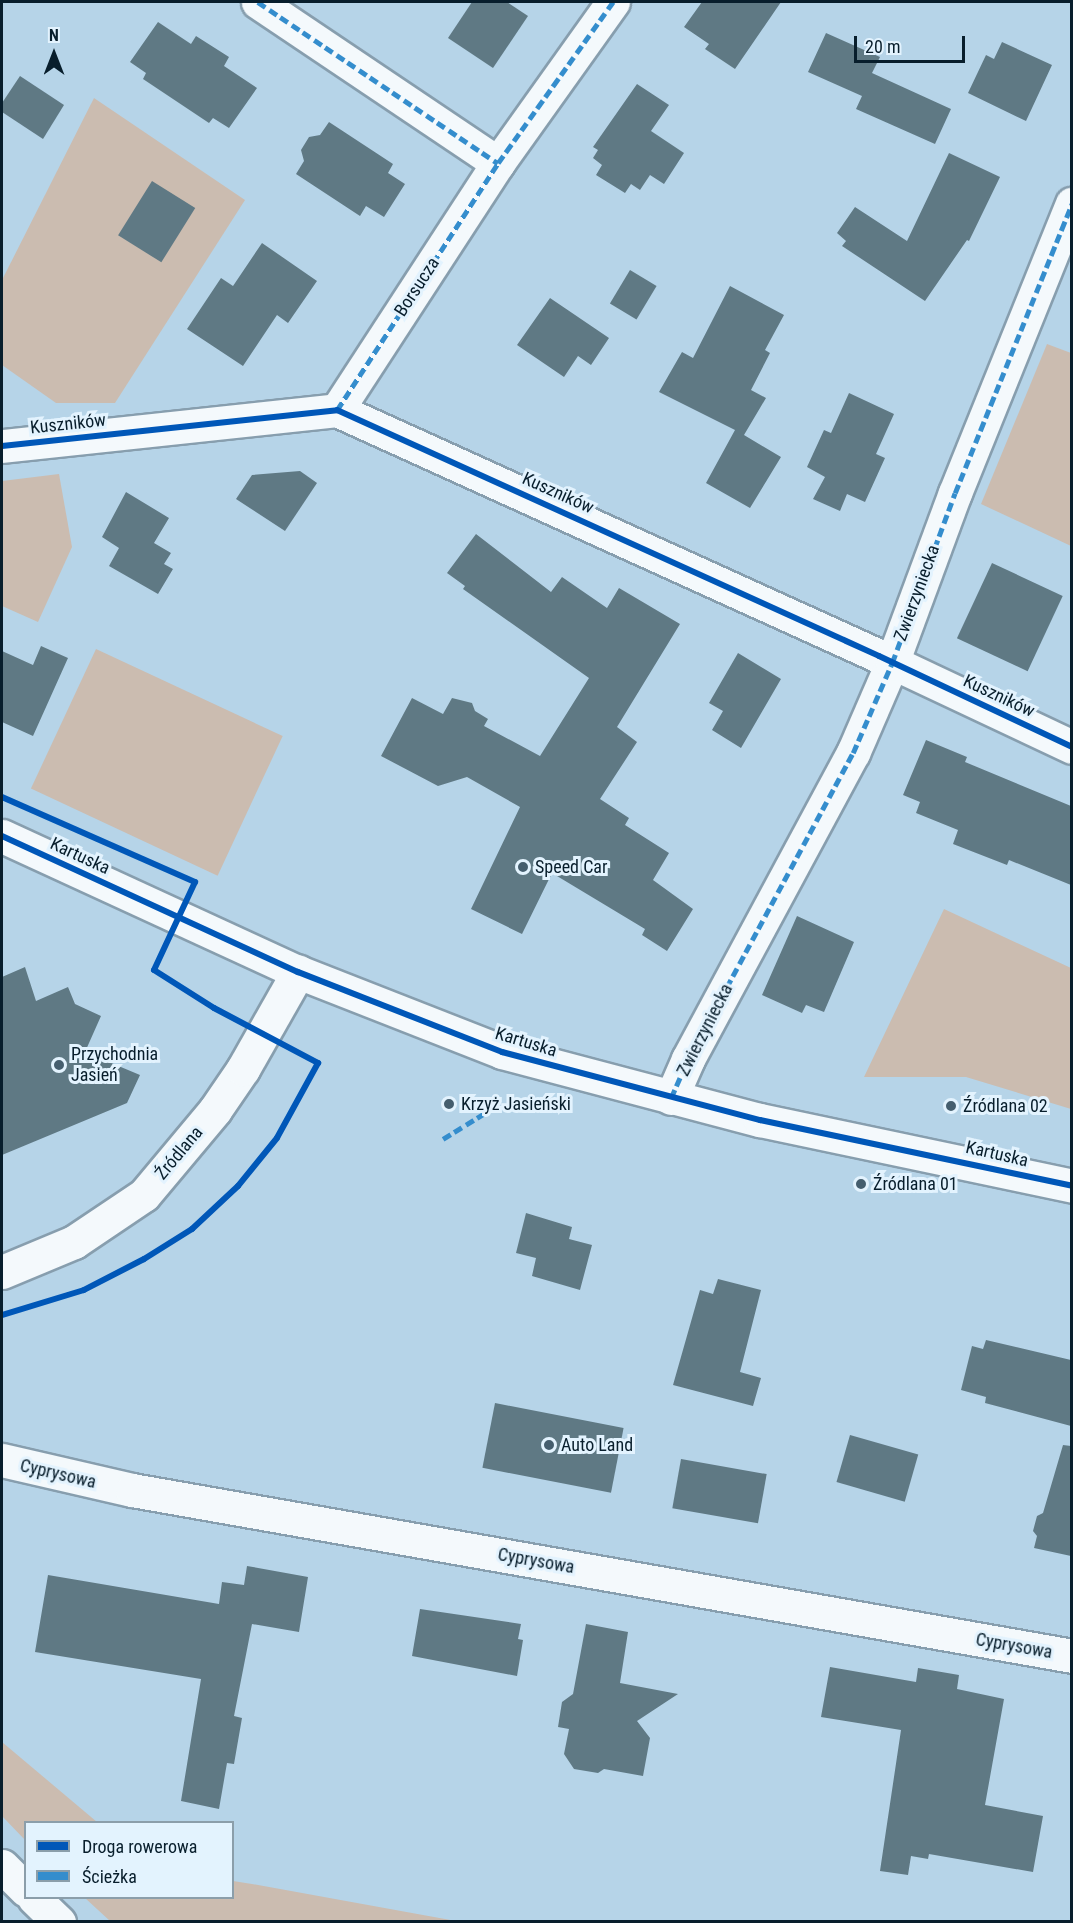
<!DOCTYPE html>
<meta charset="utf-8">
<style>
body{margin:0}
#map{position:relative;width:1073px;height:1923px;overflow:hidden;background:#b6d4e8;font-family:"Roboto Condensed",sans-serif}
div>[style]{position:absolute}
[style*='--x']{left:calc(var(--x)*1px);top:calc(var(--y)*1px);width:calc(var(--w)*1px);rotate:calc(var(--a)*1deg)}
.green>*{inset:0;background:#cbbcb0;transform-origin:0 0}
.building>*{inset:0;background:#5f7984;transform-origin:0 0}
.roads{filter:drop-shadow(2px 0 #879eae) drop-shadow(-2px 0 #879eae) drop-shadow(0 2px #879eae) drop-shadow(0 -2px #879eae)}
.minor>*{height:33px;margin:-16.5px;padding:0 16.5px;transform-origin:16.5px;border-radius:16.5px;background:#f4f9fc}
.major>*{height:33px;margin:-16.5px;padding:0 16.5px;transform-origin:16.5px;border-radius:16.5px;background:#f4f9fc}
.quiet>*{height:4.5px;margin-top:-2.25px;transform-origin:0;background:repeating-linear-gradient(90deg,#348dcd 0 9px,transparent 0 13.5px)}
.cycleway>*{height:6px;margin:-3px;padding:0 3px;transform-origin:3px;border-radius:3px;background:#0057b8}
.dots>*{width:16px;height:16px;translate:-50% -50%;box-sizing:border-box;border:3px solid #e3f3fe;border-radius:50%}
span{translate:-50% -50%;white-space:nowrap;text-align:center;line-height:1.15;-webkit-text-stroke:6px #e3f3fe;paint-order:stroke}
.street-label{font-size:18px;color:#081e2c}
.poi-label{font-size:18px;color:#081e2c}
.left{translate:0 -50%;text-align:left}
.frame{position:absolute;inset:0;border:3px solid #081e2c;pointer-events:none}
.legend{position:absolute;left:24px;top:1821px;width:210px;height:78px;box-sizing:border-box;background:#e3f3fe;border:2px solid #8b9eaa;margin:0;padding:8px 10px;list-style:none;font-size:18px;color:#081e2c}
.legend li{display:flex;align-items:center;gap:12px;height:30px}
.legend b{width:30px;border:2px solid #8b9eaa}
.north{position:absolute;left:24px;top:24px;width:60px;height:60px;-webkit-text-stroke:4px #e3f3fe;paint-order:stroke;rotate:0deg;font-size:16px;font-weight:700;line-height:24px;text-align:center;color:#081e2c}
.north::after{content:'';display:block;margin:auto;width:21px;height:27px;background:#081e2c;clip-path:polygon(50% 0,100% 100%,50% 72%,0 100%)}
.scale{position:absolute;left:854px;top:36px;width:111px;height:27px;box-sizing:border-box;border:3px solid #081e2c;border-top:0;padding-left:8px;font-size:18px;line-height:21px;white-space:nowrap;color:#081e2c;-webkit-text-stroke:4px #e3f3fe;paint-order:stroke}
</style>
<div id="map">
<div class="green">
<div style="clip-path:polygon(94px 98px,245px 200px,115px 403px,56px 403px,2px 365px,2px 280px)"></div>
<div style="clip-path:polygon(1047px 344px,1071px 353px,1071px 546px,981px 504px)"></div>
<div style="clip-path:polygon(59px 474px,72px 547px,38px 622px,2px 606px,2px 481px)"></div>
<div style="left:96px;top:649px;width:206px;height:154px;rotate:25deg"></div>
<div style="clip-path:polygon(944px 909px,1071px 968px,1071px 1109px,966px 1077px,864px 1077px)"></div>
<div style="clip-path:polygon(2px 1742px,97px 1822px,26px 1822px,25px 1840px,2px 1816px)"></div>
<div style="clip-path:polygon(233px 1881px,252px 1884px,456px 1921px,110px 1921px,85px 1898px,232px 1898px)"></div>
</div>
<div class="building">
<div style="clip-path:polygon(472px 2px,507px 2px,528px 16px,493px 68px,448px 38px)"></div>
<div style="clip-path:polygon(702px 2px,781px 2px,735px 69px,705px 49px,709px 44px,684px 27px)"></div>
<div style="clip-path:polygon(158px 22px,191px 44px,196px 36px,229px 57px,224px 66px,257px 88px,229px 128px,213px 118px,209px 123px,143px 79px,146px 73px,130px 62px)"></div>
<div style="clip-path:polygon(826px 33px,880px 57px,872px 73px,951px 109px,935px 144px,856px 109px,862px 96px,808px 72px)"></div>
<div style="clip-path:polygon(1002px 42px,1052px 65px,1026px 121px,968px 93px,986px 55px,994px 59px)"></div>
<div style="clip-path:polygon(20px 76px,64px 105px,43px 139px,2px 112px,2px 103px)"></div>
<div style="clip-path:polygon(637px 84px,669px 105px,651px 131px,684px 153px,664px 184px,650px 175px,640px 190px,631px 184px,625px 193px,596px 175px,602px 165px,593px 158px,598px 150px,593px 147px)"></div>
<div style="clip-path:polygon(329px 122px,393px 164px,388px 173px,405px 184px,384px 217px,366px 206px,360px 216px,296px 174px,304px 161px,301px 150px,309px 137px,320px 135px)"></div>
<div style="clip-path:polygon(949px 153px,1000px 177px,969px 241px,967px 240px,925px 301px,842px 246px,846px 241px,837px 233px,855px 207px,907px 241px)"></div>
<div style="left:152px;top:181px;width:51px;height:64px;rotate:32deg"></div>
<div style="clip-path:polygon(262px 243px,317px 281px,288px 323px,277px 315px,243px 366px,187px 329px,221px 278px,233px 286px)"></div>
<div style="left:630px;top:270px;width:31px;height:39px;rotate:31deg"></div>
<div style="clip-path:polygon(730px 286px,784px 315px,765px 350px,770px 353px,751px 390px,766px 398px,744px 435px,781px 457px,750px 508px,706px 483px,735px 430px,659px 392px,682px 352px,693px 358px)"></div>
<div style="clip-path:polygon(550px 298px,609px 338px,591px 365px,578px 356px,564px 377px,517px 345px)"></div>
<div style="clip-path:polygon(849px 393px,894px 414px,876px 454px,885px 458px,865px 502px,847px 494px,840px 511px,813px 499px,825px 477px,807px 467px,824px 430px,831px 433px)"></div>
<div style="clip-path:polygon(300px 471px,317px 483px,285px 531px,236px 499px,252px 475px)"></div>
<div style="clip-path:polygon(126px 492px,169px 518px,154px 543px,171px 553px,164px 564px,173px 569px,158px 594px,109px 566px,119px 548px,102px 537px)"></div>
<div style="clip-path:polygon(476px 534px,551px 592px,562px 577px,607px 608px,619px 588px,680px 624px,617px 727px,637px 742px,600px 799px,629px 818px,625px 825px,669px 853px,653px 880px,693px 909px,667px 951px,642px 935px,645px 929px,552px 873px,522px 934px,471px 909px,520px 807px,467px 777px,438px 786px,381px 756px,412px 698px,443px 714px,452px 698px,472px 703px,475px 711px,488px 719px,484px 726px,540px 756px,589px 678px,463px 589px,465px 586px,447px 573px)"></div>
<div style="left:992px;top:563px;width:78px;height:83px;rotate:25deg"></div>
<div style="clip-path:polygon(41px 646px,68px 658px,33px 736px,2px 722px,2px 651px,33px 665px)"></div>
<div style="clip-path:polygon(738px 653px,781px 679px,741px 748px,712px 730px,723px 711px,709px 703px)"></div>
<div style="clip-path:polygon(926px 740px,967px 757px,965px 762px,1071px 806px,1071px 885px,1009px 860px,1007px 865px,953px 844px,958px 830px,916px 813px,920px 802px,903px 795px)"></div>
<div style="clip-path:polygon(797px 916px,854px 942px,824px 1012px,806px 1005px,802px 1013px,762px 995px)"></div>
<div style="clip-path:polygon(25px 967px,36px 1001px,68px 987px,75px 1004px,101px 1016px,85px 1052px,140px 1075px,127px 1103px,2px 1155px,2px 977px)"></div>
<div style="clip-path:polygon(526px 1213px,572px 1227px,569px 1239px,592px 1245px,580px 1290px,532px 1276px,536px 1258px,516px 1253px)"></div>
<div style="clip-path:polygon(718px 1279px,761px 1290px,740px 1372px,761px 1378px,753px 1406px,673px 1385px,700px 1290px,713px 1294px)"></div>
<div style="clip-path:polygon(986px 1340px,1071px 1360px,1071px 1426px,985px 1403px,986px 1397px,961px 1390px,972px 1346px,983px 1349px)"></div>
<div style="left:495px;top:1403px;width:131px;height:66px;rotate:11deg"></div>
<div style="left:850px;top:1435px;width:71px;height:49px;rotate:16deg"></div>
<div style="clip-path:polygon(1063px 1445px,1071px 1446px,1071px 1556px,1034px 1548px,1037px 1536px,1033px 1531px,1037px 1516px,1043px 1513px)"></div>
<div style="left:681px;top:1459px;width:87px;height:50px;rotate:10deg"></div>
<div style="clip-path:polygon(247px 1566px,308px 1577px,299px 1632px,252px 1624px,234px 1716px,242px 1718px,234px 1764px,227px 1763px,219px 1809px,181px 1801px,201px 1679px,35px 1652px,48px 1575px,219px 1604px,222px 1582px,244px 1585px)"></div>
<div style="clip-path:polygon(420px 1609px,521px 1624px,518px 1639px,523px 1640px,517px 1676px,412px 1656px)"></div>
<div style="clip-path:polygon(586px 1624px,628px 1632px,620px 1683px,678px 1694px,637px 1721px,650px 1738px,643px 1776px,604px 1769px,598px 1773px,574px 1769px,564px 1754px,569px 1729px,558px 1727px,562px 1702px,573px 1694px)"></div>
<div style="clip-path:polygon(830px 1667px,916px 1682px,918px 1668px,959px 1675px,957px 1689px,1004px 1699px,985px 1805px,1043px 1816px,1033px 1872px,929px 1854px,928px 1859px,911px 1856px,908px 1875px,880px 1871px,901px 1730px,821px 1717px)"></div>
</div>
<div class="roads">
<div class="minor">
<div style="--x:258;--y:2;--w:289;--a:33.9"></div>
<div style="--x:337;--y:410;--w:295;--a:-56.9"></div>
<div style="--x:498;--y:163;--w:198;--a:-54.5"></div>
<div style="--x:2;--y:446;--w:337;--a:-6.1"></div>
<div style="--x:337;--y:410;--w:595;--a:24.41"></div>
<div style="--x:879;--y:656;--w:213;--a:25.2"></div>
<div style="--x:2;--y:836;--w:326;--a:24.7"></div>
<div style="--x:298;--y:972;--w:219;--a:21.4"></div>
<div style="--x:502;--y:1052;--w:267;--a:14.8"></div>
<div style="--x:760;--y:1120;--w:319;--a:11.9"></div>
<div style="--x:671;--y:1098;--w:43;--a:-66.4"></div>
<div style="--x:688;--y:1059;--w:348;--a:-61.7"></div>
<div style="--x:853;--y:753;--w:98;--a:-66.6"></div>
<div style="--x:892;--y:663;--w:181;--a:-69.7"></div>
<div style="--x:955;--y:493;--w:312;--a:-68"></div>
<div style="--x:2;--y:1272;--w:78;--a:-22.6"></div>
<div style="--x:74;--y:1242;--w:84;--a:-33.9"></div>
<div style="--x:144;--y:1195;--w:111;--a:-50.1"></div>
<div style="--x:215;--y:1110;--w:50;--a:-55.7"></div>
<div style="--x:243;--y:1069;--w:112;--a:-60.4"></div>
<div style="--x:2;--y:1460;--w:133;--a:13"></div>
<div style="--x:132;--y:1490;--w:955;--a:10.01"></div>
</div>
<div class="major">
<div style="--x:2;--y:1866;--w:34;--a:45"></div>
<div style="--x:34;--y:1898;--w:35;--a:44"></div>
</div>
</div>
<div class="quiet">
<div style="--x:258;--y:2;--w:289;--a:33.9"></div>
<div style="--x:337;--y:410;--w:295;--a:-56.9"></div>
<div style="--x:498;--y:163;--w:198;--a:-54.5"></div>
<div style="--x:671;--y:1098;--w:43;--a:-66.4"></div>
<div style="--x:688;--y:1059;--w:348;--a:-61.7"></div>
<div style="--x:853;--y:753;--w:98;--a:-66.6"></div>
<div style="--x:892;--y:663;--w:181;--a:-69.7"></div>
<div style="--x:955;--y:493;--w:312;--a:-68"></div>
<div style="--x:443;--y:1139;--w:59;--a:-31.8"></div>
</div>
<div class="cycleway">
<div style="--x:2;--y:446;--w:337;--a:-6.1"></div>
<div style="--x:337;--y:410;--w:595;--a:24.41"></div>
<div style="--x:879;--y:656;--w:213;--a:25.2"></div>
<div style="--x:2;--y:797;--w:211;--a:23.8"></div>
<div style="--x:195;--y:882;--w:97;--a:115"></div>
<div style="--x:154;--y:970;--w:71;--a:32.3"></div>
<div style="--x:214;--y:1008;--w:118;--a:27.9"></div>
<div style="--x:318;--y:1063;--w:85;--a:118.7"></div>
<div style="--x:277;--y:1138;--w:62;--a:129.1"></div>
<div style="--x:238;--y:1186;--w:63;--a:136.9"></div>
<div style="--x:192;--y:1229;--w:57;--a:148"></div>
<div style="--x:144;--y:1259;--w:68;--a:152.7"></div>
<div style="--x:84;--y:1290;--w:86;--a:163"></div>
<div style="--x:2;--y:836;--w:326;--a:24.7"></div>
<div style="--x:298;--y:972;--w:219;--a:21.4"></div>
<div style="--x:502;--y:1052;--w:267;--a:14.8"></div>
<div style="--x:760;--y:1120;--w:319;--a:11.9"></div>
</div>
<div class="dots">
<div style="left:523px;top:867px;background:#455e6e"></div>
<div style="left:59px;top:1065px;background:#455e6e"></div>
<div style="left:449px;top:1104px;background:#455e6e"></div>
<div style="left:951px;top:1106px;background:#455e6e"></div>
<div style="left:861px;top:1184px;background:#455e6e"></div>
<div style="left:549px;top:1445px;background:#455e6e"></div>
</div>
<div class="street-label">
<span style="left:417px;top:287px;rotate:-57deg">Borsucza</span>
<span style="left:68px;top:424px;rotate:-6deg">Kuszników</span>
<span style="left:558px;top:493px;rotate:24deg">Kuszników</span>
<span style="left:917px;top:593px;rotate:-70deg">Zwierzyniecka</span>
<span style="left:999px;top:696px;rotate:25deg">Kuszników</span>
<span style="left:80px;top:856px;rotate:25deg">Kartuska</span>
<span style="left:705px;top:1030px;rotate:-63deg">Zwierzyniecka</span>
<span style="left:526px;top:1042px;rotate:17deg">Kartuska</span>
<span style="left:179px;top:1153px;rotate:-50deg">Źródlana</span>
<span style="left:997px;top:1154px;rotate:13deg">Kartuska</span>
<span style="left:58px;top:1474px;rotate:13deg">Cyprysowa</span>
<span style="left:536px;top:1561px;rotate:10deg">Cyprysowa</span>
<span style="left:1014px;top:1646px;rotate:10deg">Cyprysowa</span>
</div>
<div class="poi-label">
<span class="left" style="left:535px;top:867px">Speed Car</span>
<span class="left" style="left:71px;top:1065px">Przychodnia<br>Jasień</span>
<span class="left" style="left:461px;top:1104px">Krzyż Jasieński</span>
<span class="left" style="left:963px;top:1106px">Źródlana 02</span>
<span class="left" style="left:873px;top:1184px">Źródlana 01</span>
<span class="left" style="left:561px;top:1445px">Auto Land</span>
</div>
<div class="frame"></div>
<ul class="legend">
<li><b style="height:8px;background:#0057b8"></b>Droga rowerowa</li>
<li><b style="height:8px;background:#348dcd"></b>Ścieżka</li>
</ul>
<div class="north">N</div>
<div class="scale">20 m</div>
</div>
